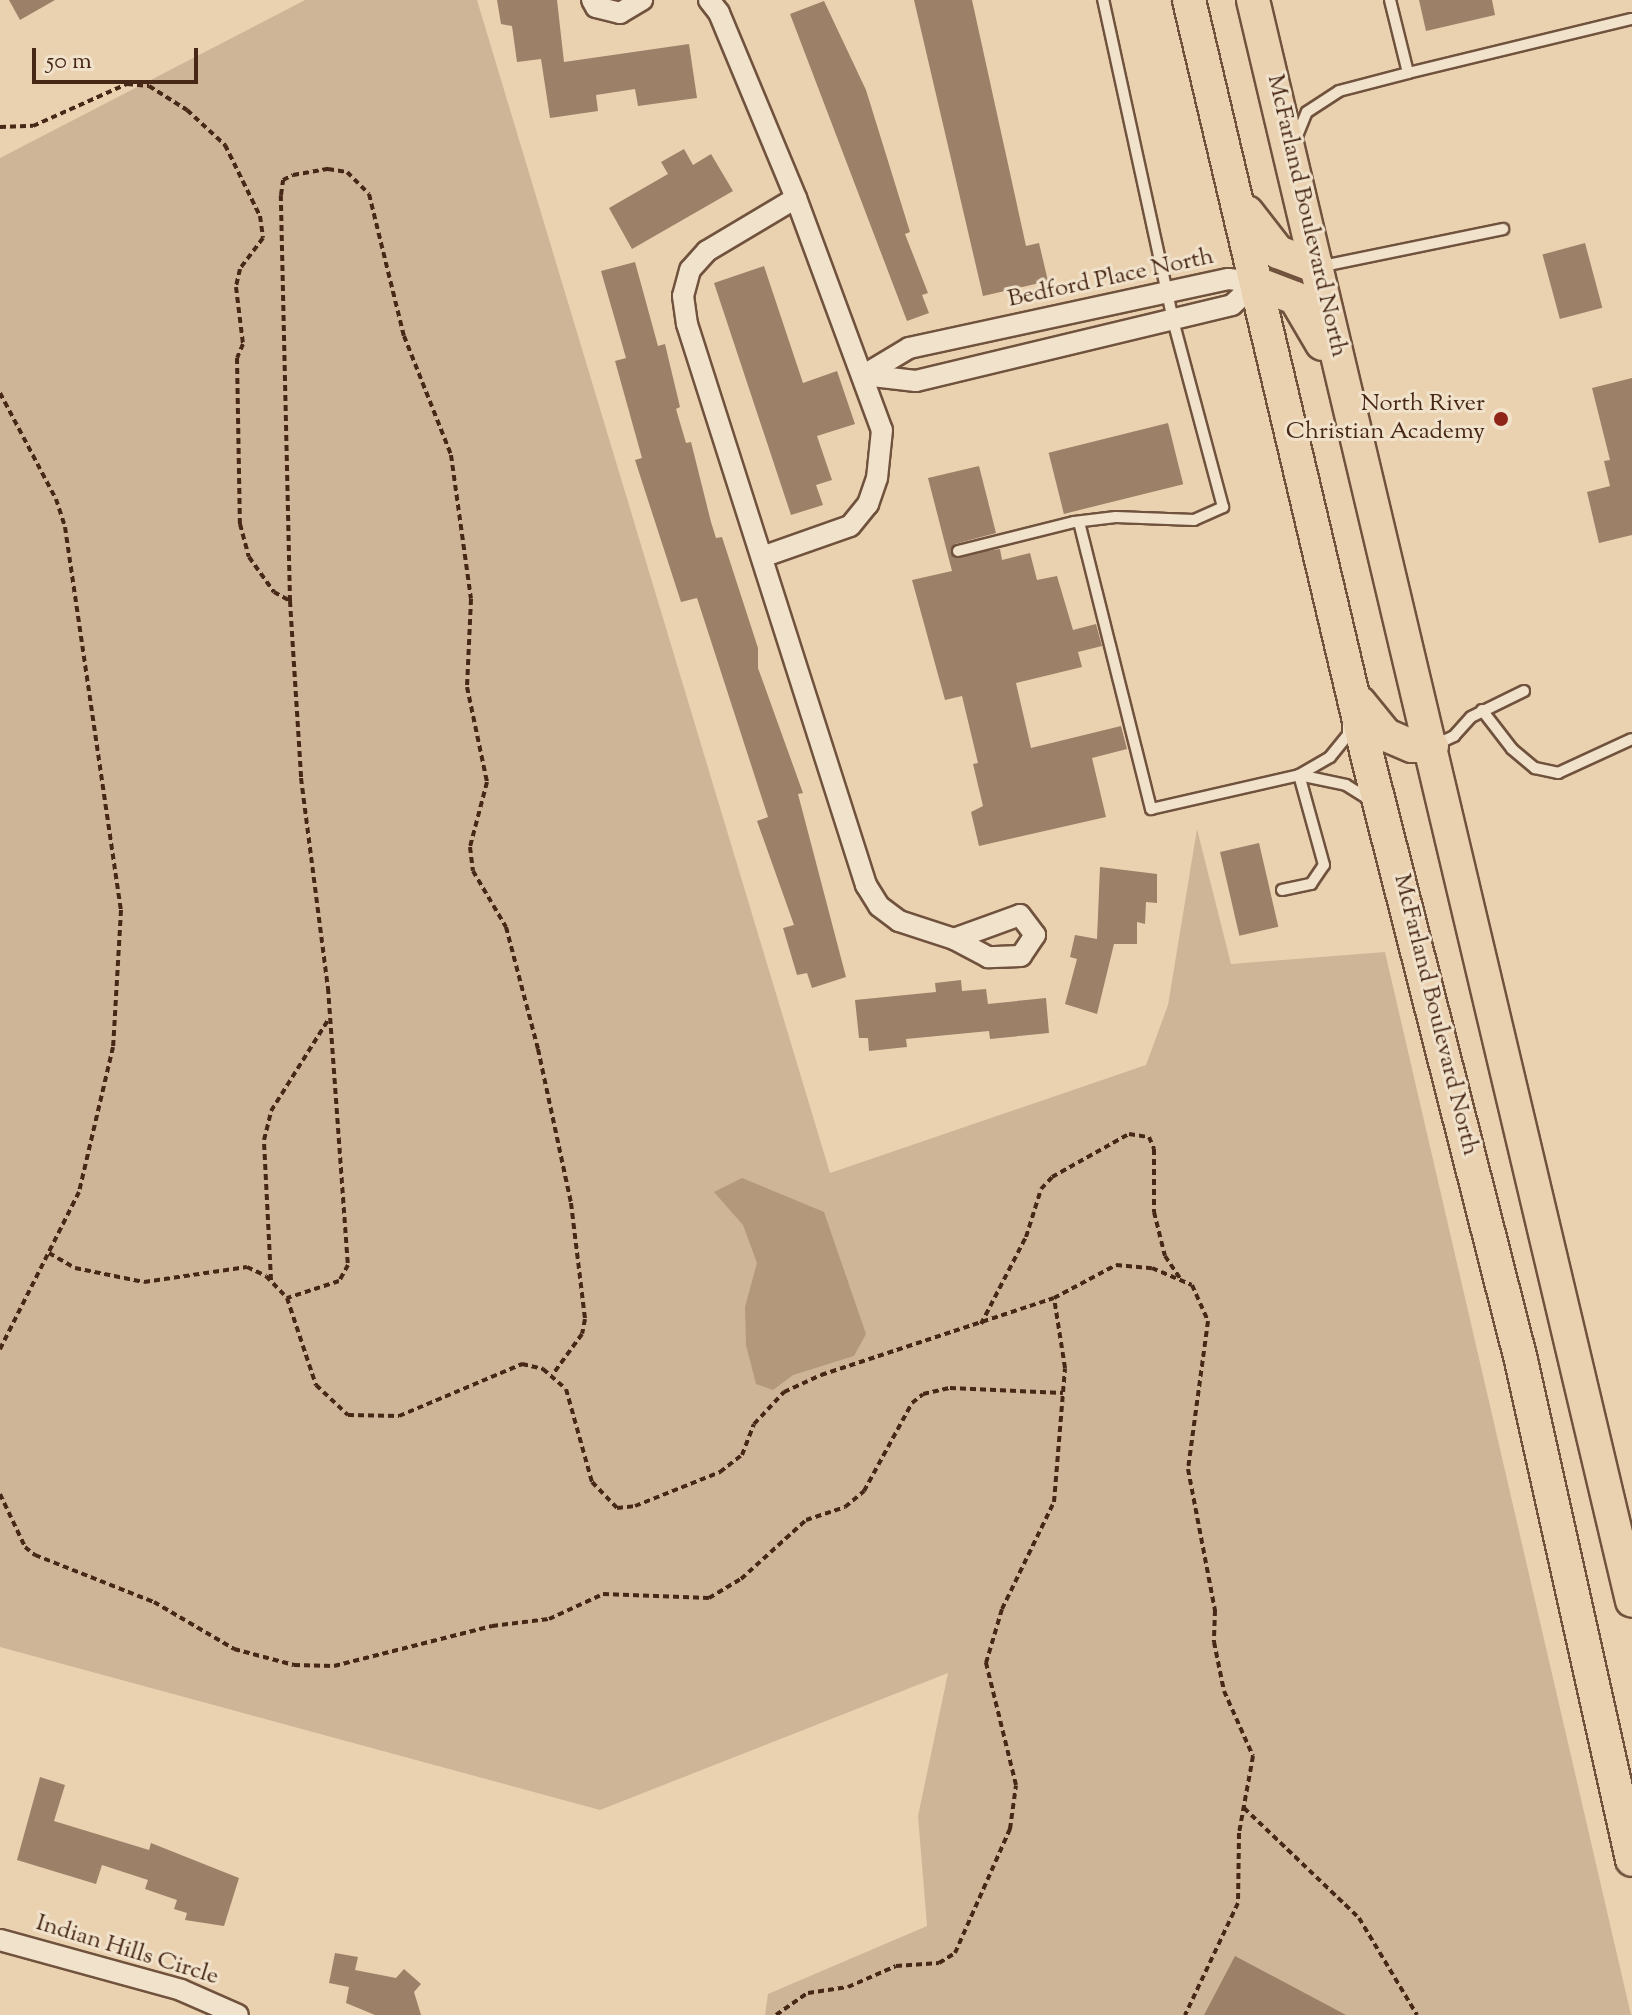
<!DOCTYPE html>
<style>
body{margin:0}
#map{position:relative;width:1632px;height:2015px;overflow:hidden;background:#ead2b1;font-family:"Sorts Mill Goudy",serif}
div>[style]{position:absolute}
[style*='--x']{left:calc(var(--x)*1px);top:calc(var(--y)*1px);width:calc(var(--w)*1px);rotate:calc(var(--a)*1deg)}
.green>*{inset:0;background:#ceb597}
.water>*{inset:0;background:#b3987c}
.building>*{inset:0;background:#9c8067;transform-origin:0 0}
.path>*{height:4px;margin-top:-2px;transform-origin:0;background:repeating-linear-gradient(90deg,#472716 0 6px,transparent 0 10px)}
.roads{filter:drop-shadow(2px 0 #70523d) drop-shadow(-2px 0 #70523d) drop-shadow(0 2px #70523d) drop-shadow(0 -2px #70523d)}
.service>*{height:10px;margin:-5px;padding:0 5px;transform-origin:5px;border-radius:5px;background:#f1e2cc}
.minor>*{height:20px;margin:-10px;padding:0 10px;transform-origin:10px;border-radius:10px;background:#f1e2cc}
.trunk>*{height:32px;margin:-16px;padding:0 16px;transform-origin:16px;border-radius:16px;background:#ead2b1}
.dots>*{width:22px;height:22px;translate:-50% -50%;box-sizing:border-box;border:4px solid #f1e2cc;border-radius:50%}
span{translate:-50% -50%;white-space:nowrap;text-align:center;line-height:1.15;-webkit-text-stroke:6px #f1e2cc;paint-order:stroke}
.street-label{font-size:24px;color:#472716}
.poi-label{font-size:24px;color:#472716}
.right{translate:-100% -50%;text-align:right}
.scale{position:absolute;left:32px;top:48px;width:166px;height:36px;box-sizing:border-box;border:4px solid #472716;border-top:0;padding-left:10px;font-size:24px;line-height:28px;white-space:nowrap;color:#472716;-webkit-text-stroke:6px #f1e2cc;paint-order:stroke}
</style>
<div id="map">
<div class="green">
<div style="clip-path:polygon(305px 0,477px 0,830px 1173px,1146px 1065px,1168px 1005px,1197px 829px,1231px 964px,1385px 952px,1631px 2015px,765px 2015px,768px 1994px,927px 1926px,918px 1816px,948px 1673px,600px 1810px,0 1647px,0 158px)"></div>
</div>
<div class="water">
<div style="clip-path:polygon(742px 1178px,824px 1212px,866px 1334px,854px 1356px,793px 1375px,773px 1390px,756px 1384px,746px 1345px,745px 1307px,757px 1263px,743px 1225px,714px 1192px)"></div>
</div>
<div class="building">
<div style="clip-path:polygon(9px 0,55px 0,20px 20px)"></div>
<div style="clip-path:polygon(497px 0,557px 0,564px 62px,689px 44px,697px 98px,638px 106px,635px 89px,596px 95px,598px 111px,550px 118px,541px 59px,517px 62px,512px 26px,501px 24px)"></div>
<div style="clip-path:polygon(914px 0,972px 0,1026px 246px,1039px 243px,1048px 281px,983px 296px)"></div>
<div style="clip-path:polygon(1419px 0,1492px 0,1495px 15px,1426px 31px)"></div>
<div style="clip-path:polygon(824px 1px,866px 90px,910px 232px,905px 234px,928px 293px,922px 295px,929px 313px,907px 321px,790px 14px)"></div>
<div style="clip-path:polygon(684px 149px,693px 165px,711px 154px,733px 191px,632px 249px,609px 208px,668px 174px,661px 162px)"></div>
<div style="left:1585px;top:243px;width:67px;height:44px;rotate:75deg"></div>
<div style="clip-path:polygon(635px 262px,658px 346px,665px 344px,680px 407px,676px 409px,686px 443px,691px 442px,711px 522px,716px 538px,722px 537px,758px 648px,758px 668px,803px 793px,798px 794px,846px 977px,812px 988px,807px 973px,797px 975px,783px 928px,794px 925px,757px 821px,768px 817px,697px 598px,681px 602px,635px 460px,642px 458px,615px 361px,626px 358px,601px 271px)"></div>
<div style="clip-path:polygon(764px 266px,803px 383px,837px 371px,855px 424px,817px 436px,832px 480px,816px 485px,823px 505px,791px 515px,714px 283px)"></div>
<div style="clip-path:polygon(1632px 378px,1632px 535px,1599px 543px,1587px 492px,1610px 486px,1604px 461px,1610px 460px,1592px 388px)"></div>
<div style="left:1168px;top:423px;width:63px;height:123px;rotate:76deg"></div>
<div style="clip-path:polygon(979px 466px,996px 533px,955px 544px,952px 556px,1000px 549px,1002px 560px,1030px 553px,1037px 580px,1057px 576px,1073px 630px,1096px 624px,1102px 646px,1078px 652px,1082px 667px,1016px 683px,1031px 748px,1121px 726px,1127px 749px,1092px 758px,1106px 817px,979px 846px,971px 812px,983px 806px,973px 764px,978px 763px,962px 696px,945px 700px,912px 580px,952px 571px,928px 478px)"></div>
<div style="left:1259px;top:843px;width:86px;height:40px;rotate:77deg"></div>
<div style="clip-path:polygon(1100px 867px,1157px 874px,1157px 903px,1146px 902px,1145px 924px,1137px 922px,1137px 944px,1114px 944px,1097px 1014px,1065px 1004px,1077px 959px,1070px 957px,1075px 935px,1097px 939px)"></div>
<div style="clip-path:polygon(961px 980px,962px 991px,986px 989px,988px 1004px,1046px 998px,1049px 1033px,990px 1039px,989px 1031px,906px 1039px,907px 1047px,869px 1051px,868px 1038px,859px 1038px,855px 1000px,936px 992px,935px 983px)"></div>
<div style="clip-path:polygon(40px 1777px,65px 1785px,54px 1821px,149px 1850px,151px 1843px,239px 1878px,224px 1926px,185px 1920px,187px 1913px,174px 1909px,177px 1900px,145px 1889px,148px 1880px,102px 1865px,96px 1884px,17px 1860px)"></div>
<div style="clip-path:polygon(335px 1953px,358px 1957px,355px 1970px,396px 1978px,404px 1969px,421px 1984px,414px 1992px,421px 2015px,375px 2015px,346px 2003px,349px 1987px,329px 1983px)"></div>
<div style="clip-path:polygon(1235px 1956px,1346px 2015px,1204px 2015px)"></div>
</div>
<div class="path">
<div style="--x:0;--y:127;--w:33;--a:-2"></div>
<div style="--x:33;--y:126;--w:103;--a:-24.1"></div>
<div style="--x:127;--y:84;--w:22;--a:5"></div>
<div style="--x:149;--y:86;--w:45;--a:32.3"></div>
<div style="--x:187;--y:110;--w:52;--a:42.6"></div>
<div style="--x:225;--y:145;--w:79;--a:63.8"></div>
<div style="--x:260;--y:216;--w:22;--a:82"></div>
<div style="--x:263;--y:238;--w:39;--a:127"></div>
<div style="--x:240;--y:269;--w:18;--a:103"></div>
<div style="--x:236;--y:287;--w:57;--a:83"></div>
<div style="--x:243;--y:344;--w:15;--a:113"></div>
<div style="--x:237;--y:358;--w:166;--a:89"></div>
<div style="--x:240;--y:524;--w:34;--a:75"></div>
<div style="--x:249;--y:557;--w:43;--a:54.5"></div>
<div style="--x:274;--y:592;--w:18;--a:29"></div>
<div style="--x:290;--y:601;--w:177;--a:86.4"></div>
<div style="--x:301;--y:778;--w:212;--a:82.7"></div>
<div style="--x:328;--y:988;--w:278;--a:85.9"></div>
<div style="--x:348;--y:1265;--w:18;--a:119"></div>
<div style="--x:339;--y:1281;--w:55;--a:161.9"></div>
<div style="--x:0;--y:393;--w:120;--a:62.2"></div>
<div style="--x:56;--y:499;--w:29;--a:72"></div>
<div style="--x:65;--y:527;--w:387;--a:81.7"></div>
<div style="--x:121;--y:910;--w:137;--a:93.3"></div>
<div style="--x:113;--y:1047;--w:149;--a:103.2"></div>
<div style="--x:79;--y:1192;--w:176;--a:116.7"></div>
<div style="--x:290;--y:601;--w:406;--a:-91.3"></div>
<div style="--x:281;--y:195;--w:15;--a:-82"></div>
<div style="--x:283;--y:180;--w:11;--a:-27"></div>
<div style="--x:293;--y:175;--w:36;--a:-10"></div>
<div style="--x:328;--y:169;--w:19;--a:9"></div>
<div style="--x:347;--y:172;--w:31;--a:45"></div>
<div style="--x:369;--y:194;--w:146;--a:76.2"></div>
<div style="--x:404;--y:336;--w:128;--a:68.4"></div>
<div style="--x:451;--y:455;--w:145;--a:82.1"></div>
<div style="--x:471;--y:599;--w:88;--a:92.6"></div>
<div style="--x:467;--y:687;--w:97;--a:78.1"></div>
<div style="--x:487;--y:782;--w:67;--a:104.7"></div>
<div style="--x:470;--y:847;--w:24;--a:83"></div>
<div style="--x:473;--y:871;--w:65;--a:59.5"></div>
<div style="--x:506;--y:927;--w:126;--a:75.3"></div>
<div style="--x:538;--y:1049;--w:157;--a:77.9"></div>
<div style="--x:571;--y:1203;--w:117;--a:83.1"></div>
<div style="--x:585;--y:1319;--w:15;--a:101"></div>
<div style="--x:582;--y:1334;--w:49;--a:125.9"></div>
<div style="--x:49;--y:1253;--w:30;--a:30"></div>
<div style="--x:75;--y:1268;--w:70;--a:11.5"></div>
<div style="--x:144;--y:1282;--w:104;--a:-8.3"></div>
<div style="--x:247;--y:1267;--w:21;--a:25"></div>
<div style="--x:266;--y:1276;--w:30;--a:46"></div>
<div style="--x:287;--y:1298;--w:92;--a:71.6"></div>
<div style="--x:316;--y:1385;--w:44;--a:43.2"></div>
<div style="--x:348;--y:1415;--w:51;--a:1.1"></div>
<div style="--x:399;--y:1416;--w:134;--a:-22.9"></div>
<div style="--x:522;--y:1364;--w:22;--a:13"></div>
<div style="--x:543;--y:1369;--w:30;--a:41"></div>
<div style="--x:566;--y:1389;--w:97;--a:74.4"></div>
<div style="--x:592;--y:1482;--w:36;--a:46"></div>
<div style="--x:617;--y:1508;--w:18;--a:-6"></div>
<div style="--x:635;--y:1506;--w:92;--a:-21.8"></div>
<div style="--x:720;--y:1472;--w:28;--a:-38"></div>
<div style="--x:742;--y:1455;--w:33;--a:-69"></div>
<div style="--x:754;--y:1424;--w:44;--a:-46.8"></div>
<div style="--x:784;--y:1392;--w:41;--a:-24.7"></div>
<div style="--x:821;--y:1375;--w:245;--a:-18.3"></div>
<div style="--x:1054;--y:1298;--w:70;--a:-28"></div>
<div style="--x:1116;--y:1265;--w:36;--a:5"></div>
<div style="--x:1152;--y:1268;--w:43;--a:23"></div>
<div style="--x:1192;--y:1285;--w:39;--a:66"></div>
<div style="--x:1208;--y:1321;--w:149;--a:97.7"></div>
<div style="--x:1188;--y:1469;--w:144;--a:79.2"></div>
<div style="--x:1215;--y:1610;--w:32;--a:92"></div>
<div style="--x:1214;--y:1642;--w:50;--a:78.5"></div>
<div style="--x:1224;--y:1691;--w:71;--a:66"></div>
<div style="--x:1253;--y:1756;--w:78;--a:100.3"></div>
<div style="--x:1239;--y:1833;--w:70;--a:90.8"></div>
<div style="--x:1238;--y:1903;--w:124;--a:115.3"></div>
<div style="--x:271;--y:1280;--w:140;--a:-92.9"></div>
<div style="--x:264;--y:1140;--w:30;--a:-76"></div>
<div style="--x:271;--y:1111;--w:107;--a:-57.9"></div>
<div style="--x:981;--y:1324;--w:98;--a:-62.7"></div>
<div style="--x:1026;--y:1237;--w:50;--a:-72.6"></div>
<div style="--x:1041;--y:1189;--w:16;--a:-47"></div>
<div style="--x:1052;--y:1177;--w:88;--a:-29.2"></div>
<div style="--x:1129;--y:1134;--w:20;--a:9"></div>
<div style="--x:1149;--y:1137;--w:13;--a:67"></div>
<div style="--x:1154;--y:1149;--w:63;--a:90"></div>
<div style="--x:1154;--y:1212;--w:45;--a:76"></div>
<div style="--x:1165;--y:1256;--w:27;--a:56"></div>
<div style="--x:0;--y:1494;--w:59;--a:64.7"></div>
<div style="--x:25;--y:1547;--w:13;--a:39"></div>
<div style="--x:35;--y:1555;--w:128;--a:21.6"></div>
<div style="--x:154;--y:1602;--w:93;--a:30.4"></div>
<div style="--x:234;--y:1649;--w:62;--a:14.9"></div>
<div style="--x:294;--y:1665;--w:40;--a:1.4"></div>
<div style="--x:334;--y:1666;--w:163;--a:-14.2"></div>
<div style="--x:492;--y:1626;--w:57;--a:-7"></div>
<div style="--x:549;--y:1619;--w:60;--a:-24.8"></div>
<div style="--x:603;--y:1594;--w:106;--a:2.2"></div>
<div style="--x:709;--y:1598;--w:37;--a:-31"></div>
<div style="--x:741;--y:1579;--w:88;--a:-42.2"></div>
<div style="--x:806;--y:1520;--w:41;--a:-18.4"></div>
<div style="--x:845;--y:1507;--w:25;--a:-40"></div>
<div style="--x:864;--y:1491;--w:100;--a:-61.4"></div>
<div style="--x:912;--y:1403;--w:14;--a:-39"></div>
<div style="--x:923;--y:1394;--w:28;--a:-13"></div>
<div style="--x:950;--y:1388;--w:113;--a:2.5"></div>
<div style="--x:1244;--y:1808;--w:159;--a:43.7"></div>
<div style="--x:1359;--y:1918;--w:113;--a:59.1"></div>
<div style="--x:776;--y:2015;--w:39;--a:-35"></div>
<div style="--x:808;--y:1993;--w:40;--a:-8.5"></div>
<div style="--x:848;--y:1987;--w:52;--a:-23.6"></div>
<div style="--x:896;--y:1966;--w:43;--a:-4"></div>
<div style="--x:939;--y:1963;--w:19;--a:-32"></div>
<div style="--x:955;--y:1953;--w:136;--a:-66.1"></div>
<div style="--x:1010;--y:1829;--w:44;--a:-82.2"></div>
<div style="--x:1016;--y:1785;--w:126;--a:-103.8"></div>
<div style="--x:986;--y:1663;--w:56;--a:-73.5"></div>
<div style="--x:1002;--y:1609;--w:119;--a:-64.1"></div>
<div style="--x:1054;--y:1502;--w:134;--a:-85.3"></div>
<div style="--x:1065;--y:1368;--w:71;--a:-98.9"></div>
</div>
<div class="roads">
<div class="service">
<div style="--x:1390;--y:0;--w:75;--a:76.1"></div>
<div style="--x:1408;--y:73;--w:230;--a:-13.6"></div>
<div style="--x:1295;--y:141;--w:31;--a:-68"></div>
<div style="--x:1307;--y:112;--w:38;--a:-33"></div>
<div style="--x:1339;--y:91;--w:71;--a:-14.6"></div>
<div style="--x:1323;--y:266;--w:184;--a:-11.6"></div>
<div style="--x:1079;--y:522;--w:296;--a:75.9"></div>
<div style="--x:1151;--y:809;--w:152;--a:-12.9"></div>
<div style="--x:1299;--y:775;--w:36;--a:-30"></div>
<div style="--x:1330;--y:757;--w:28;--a:-51"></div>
<div style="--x:1348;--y:735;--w:10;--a:-90"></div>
<div style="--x:958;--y:551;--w:120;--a:-14"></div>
<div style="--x:1074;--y:522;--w:42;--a:-6.8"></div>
<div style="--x:1116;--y:517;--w:78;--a:2.2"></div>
<div style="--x:1194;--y:520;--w:32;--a:-24"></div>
<div style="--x:1223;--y:507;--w:194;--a:-105"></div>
<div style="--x:1173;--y:320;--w:328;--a:-102.3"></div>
<div style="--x:1482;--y:710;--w:49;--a:52.4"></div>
<div style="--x:1512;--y:749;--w:30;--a:40"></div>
<div style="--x:1535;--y:768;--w:24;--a:12"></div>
<div style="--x:1558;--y:773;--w:81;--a:-24.7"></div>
<div style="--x:1437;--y:744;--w:19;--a:-25"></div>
<div style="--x:1454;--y:736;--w:25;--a:-48"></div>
<div style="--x:1471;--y:717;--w:59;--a:-26.1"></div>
<div style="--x:1299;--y:775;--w:48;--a:12"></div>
<div style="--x:1346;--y:785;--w:31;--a:32"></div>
<div style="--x:1282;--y:890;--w:30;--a:-12"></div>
<div style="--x:1311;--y:884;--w:23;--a:-56"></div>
<div style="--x:1324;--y:865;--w:93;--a:-105.5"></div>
</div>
<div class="minor">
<div style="--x:592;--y:0;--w:8;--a:60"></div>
<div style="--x:596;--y:7;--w:25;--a:14"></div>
<div style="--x:620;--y:13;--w:26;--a:-31"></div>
<div style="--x:709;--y:0;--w:16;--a:52"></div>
<div style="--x:719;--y:13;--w:200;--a:67.4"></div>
<div style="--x:796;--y:198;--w:247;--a:69.7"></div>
<div style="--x:882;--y:430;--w:48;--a:95.9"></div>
<div style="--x:877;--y:478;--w:28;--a:109"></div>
<div style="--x:868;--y:504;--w:28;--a:129"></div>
<div style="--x:850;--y:526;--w:93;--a:160.6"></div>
<div style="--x:796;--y:198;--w:104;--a:149.2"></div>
<div style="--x:707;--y:251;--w:25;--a:132"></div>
<div style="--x:690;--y:270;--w:27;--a:105"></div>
<div style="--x:683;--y:296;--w:28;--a:82"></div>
<div style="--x:687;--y:324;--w:589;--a:72.3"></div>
<div style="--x:866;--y:885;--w:25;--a:58"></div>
<div style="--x:879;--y:906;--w:25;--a:37"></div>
<div style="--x:899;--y:921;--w:58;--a:18.1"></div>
<div style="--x:864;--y:375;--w:52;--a:6.6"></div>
<div style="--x:916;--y:381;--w:325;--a:-13.5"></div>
<div style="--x:1232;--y:305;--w:33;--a:-43"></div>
<div style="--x:864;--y:375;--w:52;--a:-31"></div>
<div style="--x:909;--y:348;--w:327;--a:-12.2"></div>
<div style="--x:1229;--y:279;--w:27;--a:8"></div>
<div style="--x:1020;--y:915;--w:25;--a:53"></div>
<div style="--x:1035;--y:935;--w:25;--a:124"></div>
<div style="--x:1021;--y:956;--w:33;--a:178"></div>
<div style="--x:988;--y:957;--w:38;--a:-152"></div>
<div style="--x:954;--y:939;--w:70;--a:-20"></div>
<div style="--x:0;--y:1940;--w:188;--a:15.4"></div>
<div style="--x:181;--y:1990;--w:62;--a:23.7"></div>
</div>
<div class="trunk">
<div style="--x:1189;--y:0;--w:780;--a:76.73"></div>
<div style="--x:1368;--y:759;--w:620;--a:75.72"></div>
<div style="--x:1521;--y:1360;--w:512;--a:77.48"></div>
<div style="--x:1253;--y:0;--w:1645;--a:76.68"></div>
<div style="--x:1247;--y:212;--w:51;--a:52.2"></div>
<div style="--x:1278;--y:252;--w:42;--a:21"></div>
<div style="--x:1256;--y:283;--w:42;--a:21"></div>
<div style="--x:1295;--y:298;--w:53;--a:59.6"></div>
<div style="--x:1360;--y:703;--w:41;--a:50.9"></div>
<div style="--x:1386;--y:735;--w:28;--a:23"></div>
<div style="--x:1412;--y:746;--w:20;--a:0"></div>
</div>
</div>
<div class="dots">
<div style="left:1501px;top:419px;background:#8f2418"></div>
</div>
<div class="street-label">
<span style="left:1306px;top:216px;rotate:77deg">McFarland Boulevard North</span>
<span style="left:1111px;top:279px;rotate:-12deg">Bedford Place North</span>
<span style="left:1435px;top:1015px;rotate:76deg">McFarland Boulevard North</span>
<span style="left:127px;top:1951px;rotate:17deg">Indian Hills Circle</span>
</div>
<div class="poi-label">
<span class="right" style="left:1485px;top:419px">North River<br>Christian Academy</span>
</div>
<div class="scale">50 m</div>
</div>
